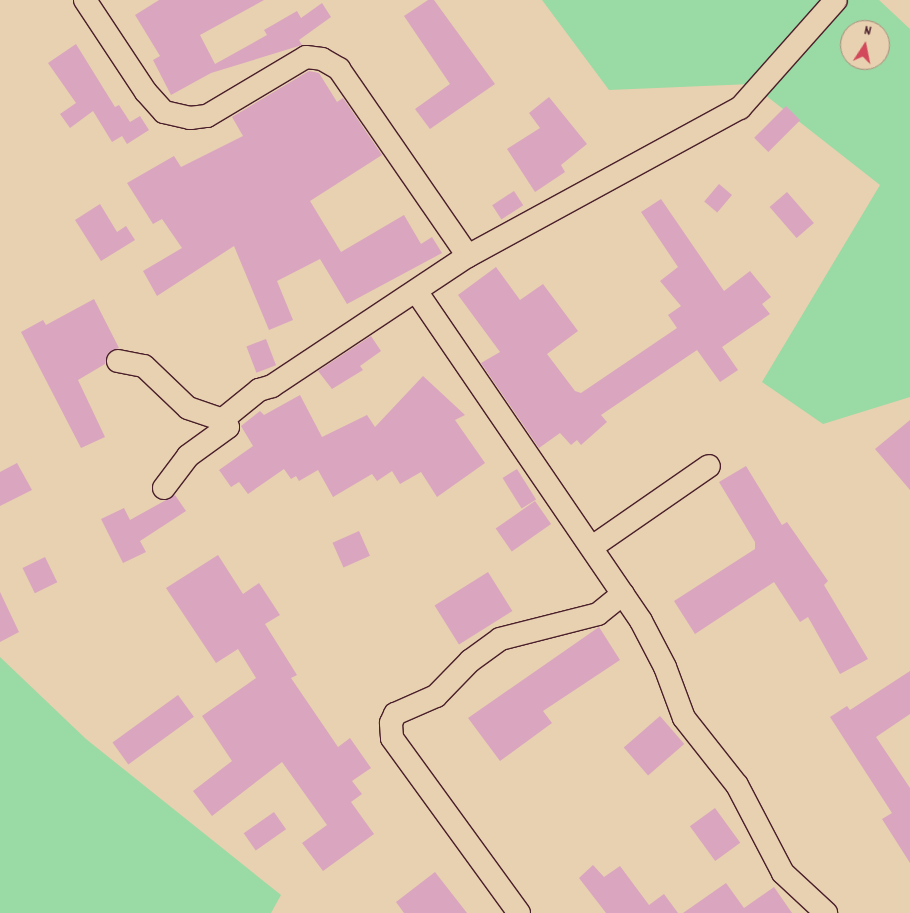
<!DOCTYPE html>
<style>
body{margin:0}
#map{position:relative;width:910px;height:913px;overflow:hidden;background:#e8d1b0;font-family:Dekko,sans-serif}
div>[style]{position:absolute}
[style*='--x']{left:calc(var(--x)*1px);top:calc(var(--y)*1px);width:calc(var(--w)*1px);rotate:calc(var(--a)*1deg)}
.green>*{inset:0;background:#9adaa4}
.building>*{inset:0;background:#daa5bf;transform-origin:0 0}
.roads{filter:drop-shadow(1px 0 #4a1f2b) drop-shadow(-1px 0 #4a1f2b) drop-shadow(0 1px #4a1f2b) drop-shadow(0 -1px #4a1f2b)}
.street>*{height:22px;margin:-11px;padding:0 11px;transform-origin:11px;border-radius:11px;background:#e8d1b0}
span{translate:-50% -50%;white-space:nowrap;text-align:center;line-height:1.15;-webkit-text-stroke:4px #e8d1b0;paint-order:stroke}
.north{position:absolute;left:840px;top:20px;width:50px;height:50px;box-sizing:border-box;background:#e8d1b0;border:1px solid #a98a7b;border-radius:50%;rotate:11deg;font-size:14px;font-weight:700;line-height:20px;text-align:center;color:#4a1f2b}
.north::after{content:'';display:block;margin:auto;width:18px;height:22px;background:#d1495b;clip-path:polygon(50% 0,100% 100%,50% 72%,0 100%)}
</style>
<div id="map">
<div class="green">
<div style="clip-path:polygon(evenodd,542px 0,879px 0,910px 29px,910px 397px,823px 424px,762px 382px,880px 185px,751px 84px,609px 90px,542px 0,850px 30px,880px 30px,880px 60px,850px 60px,850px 30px)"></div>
<div style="clip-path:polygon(0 657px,86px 739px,281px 895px,271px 913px,0 913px)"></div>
</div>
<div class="building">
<div style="clip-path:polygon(159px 0,264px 0,200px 35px,215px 64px,267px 35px,264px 30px,297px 11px,301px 18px,322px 3px,331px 17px,299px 40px,302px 45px,211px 73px,171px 95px,153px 60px,160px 56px,135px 15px)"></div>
<div style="clip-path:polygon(428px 0,434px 0,495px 84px,430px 129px,415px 109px,450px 84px,404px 16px)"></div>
<div style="clip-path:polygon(76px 44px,115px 107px,119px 105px,130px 122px,140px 116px,149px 130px,127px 144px,122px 136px,112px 142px,93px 111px,70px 128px,60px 114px,76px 103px,48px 63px)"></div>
<div style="clip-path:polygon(309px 71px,319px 73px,337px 102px,343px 98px,382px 155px,310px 201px,341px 252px,404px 215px,421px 244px,432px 237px,442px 253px,347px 304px,320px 259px,277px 281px,293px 320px,269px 330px,234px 246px,157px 296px,143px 271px,182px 248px,162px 219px,153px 224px,127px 183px,174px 156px,181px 167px,243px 136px,232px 117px)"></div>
<div style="clip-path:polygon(549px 97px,587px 144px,561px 165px,565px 172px,535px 192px,507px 149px,540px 128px,529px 113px)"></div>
<div style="left:786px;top:106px;width:20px;height:45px;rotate:45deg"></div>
<div style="left:719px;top:184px;width:17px;height:23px;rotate:40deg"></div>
<div style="left:514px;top:191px;width:17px;height:26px;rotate:57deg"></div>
<div style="left:787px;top:192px;width:41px;height:23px;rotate:49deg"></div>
<div style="clip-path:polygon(661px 199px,724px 291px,750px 271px,771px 297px,762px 304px,770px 314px,722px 347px,738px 370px,720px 382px,697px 350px,601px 415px,607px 422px,581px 445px,577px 440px,571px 445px,560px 433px,539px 448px,481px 363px,500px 352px,458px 295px,496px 267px,520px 300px,543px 284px,578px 331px,547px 354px,575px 391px,581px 393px,677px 328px,668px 315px,681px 306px,660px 281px,678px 267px,641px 212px)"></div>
<div style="clip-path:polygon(100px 204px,117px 232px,126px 226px,135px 240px,101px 261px,75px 220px)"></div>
<div style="clip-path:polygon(94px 299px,119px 348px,108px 353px,105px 364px,78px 380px,105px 437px,81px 448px,21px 332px,43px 320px,46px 325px)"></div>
<div style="clip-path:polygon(371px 336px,381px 351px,360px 366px,363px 370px,332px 389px,318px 371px)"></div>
<div style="left:266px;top:339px;width:28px;height:21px;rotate:69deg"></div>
<div style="clip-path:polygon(423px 376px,465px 415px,455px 420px,485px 463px,437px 497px,421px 472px,400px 484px,392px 471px,377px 481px,372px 474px,333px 497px,318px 470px,299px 481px,296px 476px,291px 479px,284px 469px,248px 494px,239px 482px,231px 487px,219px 470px,253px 446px,241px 426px,260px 411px,264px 415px,300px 395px,322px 437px,367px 415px,375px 427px)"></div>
<div style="clip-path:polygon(910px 420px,910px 490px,875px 449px)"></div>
<div style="clip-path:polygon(17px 463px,32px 490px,0 506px,0 472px)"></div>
<div style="clip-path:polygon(746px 466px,782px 525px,787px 522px,828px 581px,824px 585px,868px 659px,840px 674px,808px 617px,800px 622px,774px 582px,695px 634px,674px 601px,755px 549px,755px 542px,719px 482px)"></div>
<div style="left:517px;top:469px;width:36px;height:17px;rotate:58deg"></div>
<div style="clip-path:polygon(175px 495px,186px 511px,140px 541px,146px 552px,123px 563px,101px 519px,124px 508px,130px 520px)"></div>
<div style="left:535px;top:501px;width:28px;height:48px;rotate:55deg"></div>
<div style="left:359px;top:531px;width:27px;height:29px;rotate:66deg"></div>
<div style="clip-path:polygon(218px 555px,243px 594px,259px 583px,280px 615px,265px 624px,297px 675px,291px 678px,338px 747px,350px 738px,371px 768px,352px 781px,362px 794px,351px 802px,374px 834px,323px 871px,302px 843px,327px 825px,282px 762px,212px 816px,193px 791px,232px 761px,202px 716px,256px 678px,238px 649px,216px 663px,166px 588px)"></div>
<div style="left:45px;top:557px;width:28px;height:25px;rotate:64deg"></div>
<div style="left:488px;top:572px;width:46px;height:63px;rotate:58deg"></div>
<div style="clip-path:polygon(0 592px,19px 632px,0 642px)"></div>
<div style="clip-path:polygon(599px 627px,620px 660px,543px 711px,552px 723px,500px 761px,468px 718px)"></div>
<div style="clip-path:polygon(910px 671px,910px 714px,876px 737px,910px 788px,910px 863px,882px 819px,892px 813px,830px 717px,847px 706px,850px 710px)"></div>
<div style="left:178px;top:695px;width:27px;height:81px;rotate:54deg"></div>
<div style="left:660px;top:716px;width:37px;height:48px;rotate:49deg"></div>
<div style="left:715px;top:808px;width:43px;height:31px;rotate:54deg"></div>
<div style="left:274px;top:812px;width:21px;height:37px;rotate:55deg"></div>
<div style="clip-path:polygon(593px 865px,604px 877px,620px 866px,649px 905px,664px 894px,678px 913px,606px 913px,579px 878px)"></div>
<div style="clip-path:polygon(435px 872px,467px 913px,404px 913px,396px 902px)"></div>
<div style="clip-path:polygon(726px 883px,744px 908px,774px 887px,792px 913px,683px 913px)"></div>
</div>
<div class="roads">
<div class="street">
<div style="--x:85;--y:0;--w:110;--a:56.5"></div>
<div style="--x:146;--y:92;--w:27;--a:48"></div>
<div style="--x:164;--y:112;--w:27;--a:13"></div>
<div style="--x:190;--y:118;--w:17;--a:-7"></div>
<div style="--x:207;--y:116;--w:115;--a:-30.8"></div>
<div style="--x:306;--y:57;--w:16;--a:7"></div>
<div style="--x:322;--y:59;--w:20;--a:30"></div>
<div style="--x:339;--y:69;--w:227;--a:55.4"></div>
<div style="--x:416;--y:291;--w:399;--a:55.7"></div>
<div style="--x:641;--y:621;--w:52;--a:62.4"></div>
<div style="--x:665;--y:667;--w:54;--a:69.6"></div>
<div style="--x:684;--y:718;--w:85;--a:51.7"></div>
<div style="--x:737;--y:785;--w:99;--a:62.4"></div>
<div style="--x:783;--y:873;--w:59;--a:42.9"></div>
<div style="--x:118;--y:361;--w:26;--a:11"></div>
<div style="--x:144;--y:366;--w:61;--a:43.7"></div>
<div style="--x:188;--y:408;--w:36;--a:19"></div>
<div style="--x:222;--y:420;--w:48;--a:-39"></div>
<div style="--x:259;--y:390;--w:14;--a:-17"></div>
<div style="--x:272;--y:386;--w:235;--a:-33.6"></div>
<div style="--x:468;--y:256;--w:310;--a:-28.6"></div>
<div style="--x:740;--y:108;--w:144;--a:-48.4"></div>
<div style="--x:164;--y:488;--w:40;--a:-53"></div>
<div style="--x:188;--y:456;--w:49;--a:-35.9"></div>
<div style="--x:228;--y:427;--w:9;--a:-131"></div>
<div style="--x:592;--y:547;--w:142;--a:-34.7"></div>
<div style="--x:519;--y:913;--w:216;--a:-126"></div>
<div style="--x:392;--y:738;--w:15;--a:-94"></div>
<div style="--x:391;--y:723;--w:10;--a:-66"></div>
<div style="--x:395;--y:714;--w:45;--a:-23.7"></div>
<div style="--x:436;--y:696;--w:49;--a:-45.8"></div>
<div style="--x:470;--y:661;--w:37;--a:-36"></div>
<div style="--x:500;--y:639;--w:101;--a:-14.3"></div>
<div style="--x:598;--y:614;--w:32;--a:-39"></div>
</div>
</div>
<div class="north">N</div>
</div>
